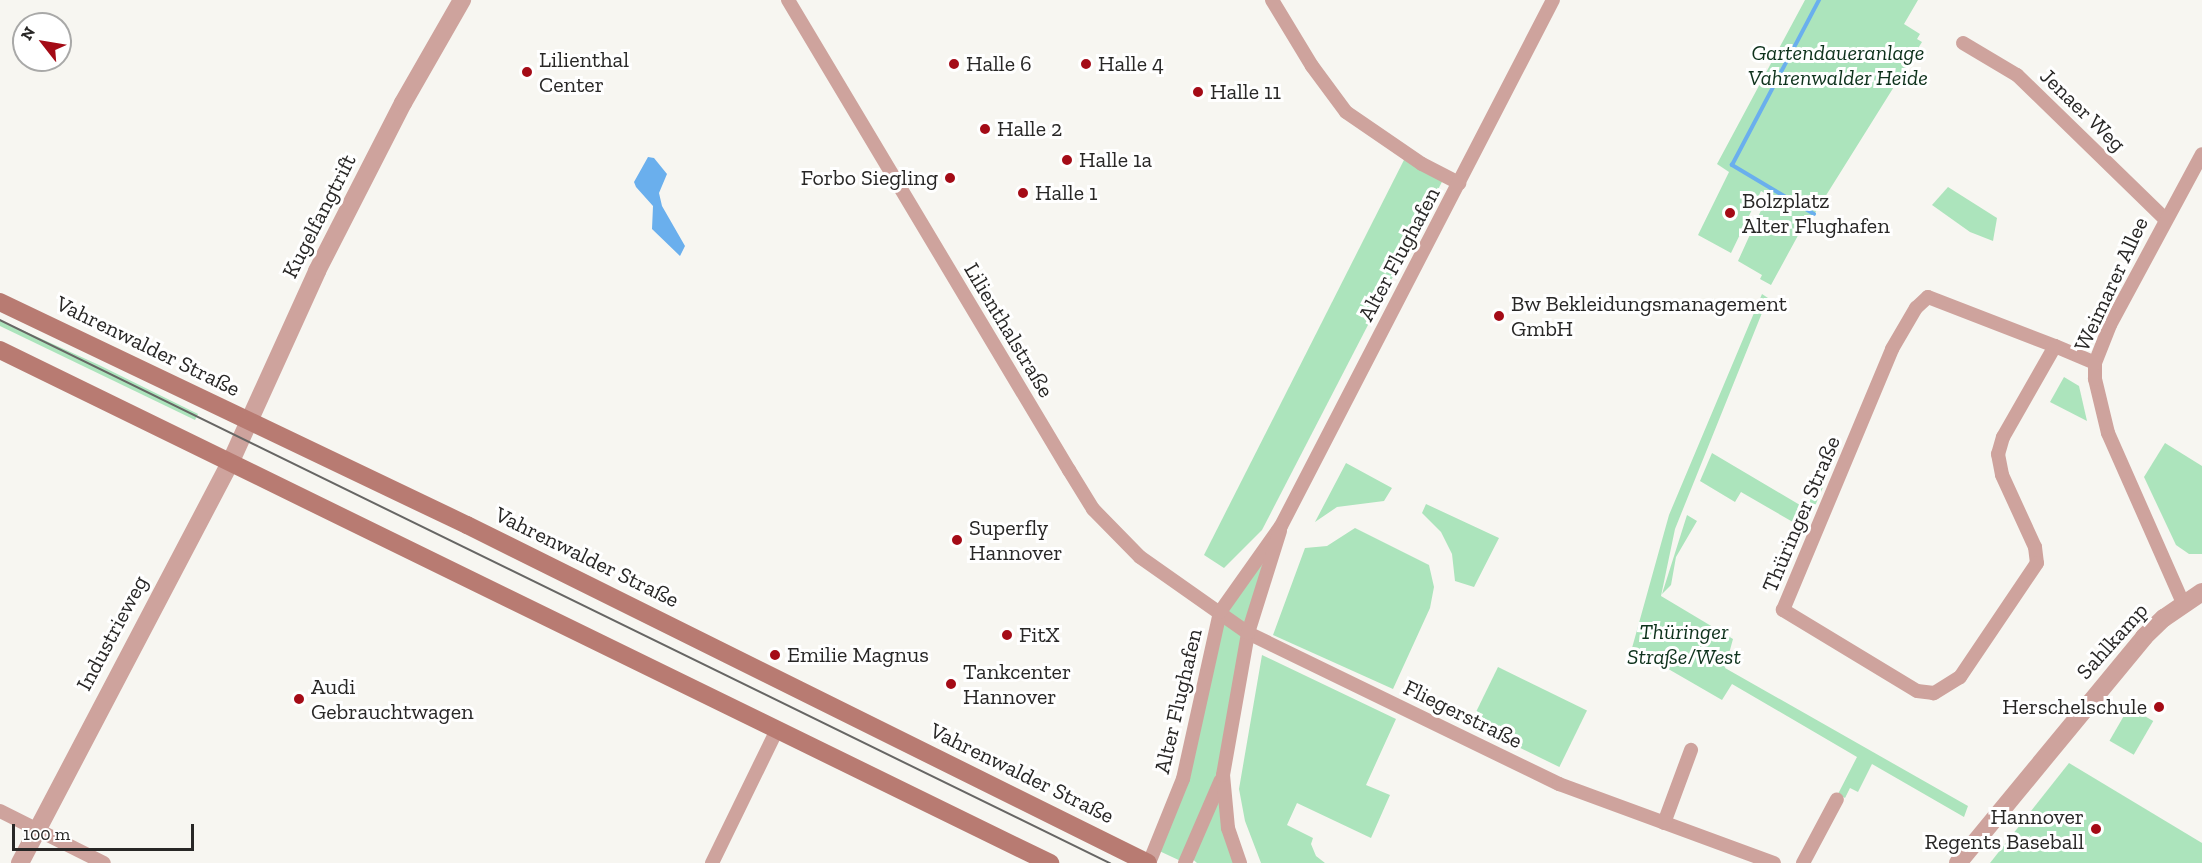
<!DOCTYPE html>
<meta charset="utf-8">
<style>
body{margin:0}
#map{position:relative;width:2202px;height:863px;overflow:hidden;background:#f7f6f1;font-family:"Zilla Slab",serif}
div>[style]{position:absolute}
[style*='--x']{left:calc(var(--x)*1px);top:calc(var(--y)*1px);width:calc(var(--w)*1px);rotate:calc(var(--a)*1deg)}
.green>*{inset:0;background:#ace4bc;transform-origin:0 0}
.water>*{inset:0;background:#6aafed}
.stream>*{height:4px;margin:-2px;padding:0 2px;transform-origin:2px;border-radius:2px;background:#6aafed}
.minor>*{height:14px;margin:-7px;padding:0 7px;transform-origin:7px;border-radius:7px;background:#cea39d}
.tertiary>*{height:18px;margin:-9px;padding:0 9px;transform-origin:9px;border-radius:9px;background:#cea39d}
.secondary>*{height:18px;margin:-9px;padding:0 9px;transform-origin:9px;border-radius:9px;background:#b87b72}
.tram>*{height:1.5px;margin:-0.75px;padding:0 0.75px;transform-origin:0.75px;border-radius:0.75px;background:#676664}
.dots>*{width:16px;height:16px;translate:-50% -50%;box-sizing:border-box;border:3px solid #fff;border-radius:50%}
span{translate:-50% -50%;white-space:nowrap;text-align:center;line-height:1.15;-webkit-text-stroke:6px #fff;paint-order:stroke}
.park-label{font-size:22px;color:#0e321c;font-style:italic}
.poi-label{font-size:22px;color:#282726}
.left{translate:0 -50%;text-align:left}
.right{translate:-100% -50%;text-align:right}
.street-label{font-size:22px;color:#282726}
.north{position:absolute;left:12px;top:12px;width:60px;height:60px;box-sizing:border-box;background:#fff;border:2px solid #a9a9a8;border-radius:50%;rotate:301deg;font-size:16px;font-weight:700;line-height:24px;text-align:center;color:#282726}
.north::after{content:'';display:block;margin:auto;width:21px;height:27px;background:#a40b16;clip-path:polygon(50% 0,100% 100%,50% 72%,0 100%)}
.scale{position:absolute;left:12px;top:824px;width:182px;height:27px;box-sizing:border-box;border:3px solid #282726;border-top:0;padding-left:8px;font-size:18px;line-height:21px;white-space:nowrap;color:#282726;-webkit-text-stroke:4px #fff;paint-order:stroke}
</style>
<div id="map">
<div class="green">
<div style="clip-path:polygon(1805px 0,1918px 0,1904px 24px,1920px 34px,1917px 39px,1922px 42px,1810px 221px,1807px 219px,1771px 285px,1760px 279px,1762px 275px,1738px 261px,1768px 195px,1761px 191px,1731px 253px,1698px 235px,1729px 172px,1717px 164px)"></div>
<div style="clip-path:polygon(1407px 154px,1445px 176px,1262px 530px,1224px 568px,1204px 555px)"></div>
<div style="clip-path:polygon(1948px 187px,1997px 218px,1993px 241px,1970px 232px,1932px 205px)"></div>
<div style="clip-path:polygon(1762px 294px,1768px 298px,1675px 529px,1661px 596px,1733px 639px,1725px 668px,1968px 806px,1964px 817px,1872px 764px,1858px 792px,1850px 788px,1845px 798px,1838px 794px,1857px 757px,1732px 684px,1722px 700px,1632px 648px,1669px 515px)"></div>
<div style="clip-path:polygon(0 320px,99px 365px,198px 414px,195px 420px,0 326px)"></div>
<div style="clip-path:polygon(2064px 377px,2079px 386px,2087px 421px,2050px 402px)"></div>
<div style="clip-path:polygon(2165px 443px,2202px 466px,2202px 554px,2189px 554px,2176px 545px,2144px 477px)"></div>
<div style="clip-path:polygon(1712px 453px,1805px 508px,1817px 489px,1809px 484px,1812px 478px,1824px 485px,1805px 529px,1741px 492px,1735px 502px,1700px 481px)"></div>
<div style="clip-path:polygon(1346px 463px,1392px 488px,1384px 501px,1337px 507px,1315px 522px)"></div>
<div style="clip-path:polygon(1426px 504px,1499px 538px,1474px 587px,1455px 581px,1452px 554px,1441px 532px,1422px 513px)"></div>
<div style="clip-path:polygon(1687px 515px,1697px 521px,1676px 557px,1671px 585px,1662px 594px)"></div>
<div style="clip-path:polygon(1355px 528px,1429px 565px,1434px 587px,1430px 608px,1393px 689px,1273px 635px,1305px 548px,1327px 546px)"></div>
<div style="clip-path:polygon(1266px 545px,1223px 775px,1240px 863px,1197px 863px,1189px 856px,1185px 863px,1155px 849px,1183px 779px,1216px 624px)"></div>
<div style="clip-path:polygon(1262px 655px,1396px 719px,1366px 785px,1390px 795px,1371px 838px,1297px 803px,1287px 825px,1313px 838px,1311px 844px,1316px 856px,1325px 863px,1261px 863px,1245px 821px,1239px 789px)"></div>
<div style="left:1498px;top:667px;width:99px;height:63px;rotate:26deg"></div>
<div style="left:2129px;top:707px;width:28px;height:39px;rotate:30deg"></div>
<div style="clip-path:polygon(2069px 763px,2202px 843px,2202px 863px,1990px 863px)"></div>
</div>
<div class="water">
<div style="clip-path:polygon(648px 157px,654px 158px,667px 174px,659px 193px,662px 206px,685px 246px,680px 256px,652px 229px,653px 206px,636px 187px,634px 182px)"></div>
</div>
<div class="stream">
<div style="--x:1814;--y:214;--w:96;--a:-149.1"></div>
<div style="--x:1732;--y:165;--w:187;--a:-62.2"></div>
</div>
<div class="minor">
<div style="--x:788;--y:0;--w:548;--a:59.13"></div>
<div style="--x:1069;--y:470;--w:46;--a:58.4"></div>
<div style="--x:1093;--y:509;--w:67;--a:45.6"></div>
<div style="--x:1140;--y:557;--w:132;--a:35.1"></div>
<div style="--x:1248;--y:633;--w:346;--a:25.9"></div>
<div style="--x:1559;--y:784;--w:229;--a:20.2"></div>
<div style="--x:1272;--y:0;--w:77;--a:58.8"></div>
<div style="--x:1312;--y:66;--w:57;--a:53.5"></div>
<div style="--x:1346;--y:112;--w:92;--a:34.4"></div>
<div style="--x:1422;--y:164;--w:42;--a:27.2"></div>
<div style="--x:1963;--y:43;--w:63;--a:30.7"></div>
<div style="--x:2017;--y:75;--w:206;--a:44.2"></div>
<div style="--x:1928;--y:297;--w:136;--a:21.1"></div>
<div style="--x:2055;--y:346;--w:105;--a:119.7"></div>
<div style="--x:2003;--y:437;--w:18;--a:106"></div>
<div style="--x:1998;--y:454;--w:21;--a:79"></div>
<div style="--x:2002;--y:475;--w:79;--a:65.4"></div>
<div style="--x:2035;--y:547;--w:16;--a:83"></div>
<div style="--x:2037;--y:563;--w:138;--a:124"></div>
<div style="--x:1960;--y:677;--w:31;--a:148"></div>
<div style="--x:1934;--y:693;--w:17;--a:-173"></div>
<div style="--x:1917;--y:691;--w:157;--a:-148.8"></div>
<div style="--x:1783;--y:610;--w:283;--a:-67.3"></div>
<div style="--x:1892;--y:349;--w:48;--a:-59.7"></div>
<div style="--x:1916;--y:308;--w:16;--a:-43"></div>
<div style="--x:2055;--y:346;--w:43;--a:23"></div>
<div style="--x:2183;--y:603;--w:186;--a:-113.8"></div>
<div style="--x:2108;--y:433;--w:56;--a:-103.5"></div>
<div style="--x:2095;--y:379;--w:16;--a:-90"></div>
<div style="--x:2095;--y:363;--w:41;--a:-68.5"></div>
<div style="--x:2110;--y:325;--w:194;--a:-61.7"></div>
<div style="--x:0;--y:811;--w:116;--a:26.6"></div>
<div style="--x:1664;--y:823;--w:78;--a:-69.7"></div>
<div style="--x:712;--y:863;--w:148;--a:-64"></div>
<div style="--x:1149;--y:863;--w:91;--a:-68"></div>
<div style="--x:1183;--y:779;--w:171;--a:-77.5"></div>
<div style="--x:1220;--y:612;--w:105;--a:-54.7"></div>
<div style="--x:1281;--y:526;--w:592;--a:-62.66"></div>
<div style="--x:1185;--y:863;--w:90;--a:-66.6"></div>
<div style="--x:1240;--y:863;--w:37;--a:-109"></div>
<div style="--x:1228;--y:828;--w:53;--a:-95.4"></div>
<div style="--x:1223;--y:775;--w:144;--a:-80"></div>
<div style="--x:1248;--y:633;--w:107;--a:-72.6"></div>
<div style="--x:1803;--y:863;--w:72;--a:-62"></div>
</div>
<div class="tertiary">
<div style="--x:20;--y:863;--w:454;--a:-62.3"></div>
<div style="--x:231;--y:461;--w:209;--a:-65.6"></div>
<div style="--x:317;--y:271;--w:189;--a:-62.9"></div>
<div style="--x:403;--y:103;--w:119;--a:-60.2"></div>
<div style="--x:1958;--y:863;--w:293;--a:-50.5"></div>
<div style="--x:2144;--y:637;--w:28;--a:-44"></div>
<div style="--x:2164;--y:618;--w:46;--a:-34.4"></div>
</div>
<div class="secondary">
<div style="--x:0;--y:302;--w:518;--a:25.53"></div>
<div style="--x:467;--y:525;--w:760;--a:26.4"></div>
<div style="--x:0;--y:350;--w:1169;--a:26.04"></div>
</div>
<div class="tram">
<div style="--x:0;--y:320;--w:1236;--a:26.07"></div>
</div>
<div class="dots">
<div style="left:954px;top:64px;background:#a40b16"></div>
<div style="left:1086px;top:64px;background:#a40b16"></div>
<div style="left:527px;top:72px;background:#a40b16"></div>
<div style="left:1198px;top:92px;background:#a40b16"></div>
<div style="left:985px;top:129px;background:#a40b16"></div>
<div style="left:1067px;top:160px;background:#a40b16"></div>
<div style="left:950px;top:178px;background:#a40b16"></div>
<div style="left:1023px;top:193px;background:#a40b16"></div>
<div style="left:1730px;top:213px;background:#a40b16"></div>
<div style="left:1499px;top:316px;background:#a40b16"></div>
<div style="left:957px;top:540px;background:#a40b16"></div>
<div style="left:1007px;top:635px;background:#a40b16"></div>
<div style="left:775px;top:655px;background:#a40b16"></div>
<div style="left:951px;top:684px;background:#a40b16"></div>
<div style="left:299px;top:699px;background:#a40b16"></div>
<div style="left:2159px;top:707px;background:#a40b16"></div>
<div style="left:2096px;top:829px;background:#a40b16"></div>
</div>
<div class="park-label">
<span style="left:1838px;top:65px">Gartendaueranlage<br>Vahrenwalder Heide</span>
<span style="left:1684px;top:644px">Thüringer<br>Straße/West</span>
</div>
<div class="poi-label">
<span class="left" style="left:539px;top:72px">Lilienthal<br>Center</span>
<span class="left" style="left:966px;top:64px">Halle 6</span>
<span class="left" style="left:1098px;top:64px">Halle 4</span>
<span class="left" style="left:1210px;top:92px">Halle 11</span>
<span class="left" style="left:997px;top:129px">Halle 2</span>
<span class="left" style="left:1079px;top:160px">Halle 1a</span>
<span class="right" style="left:938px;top:178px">Forbo Siegling</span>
<span class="left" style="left:1035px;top:193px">Halle 1</span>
<span class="left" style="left:1742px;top:213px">Bolzplatz<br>Alter Flughafen</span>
<span class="left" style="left:1511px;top:316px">Bw Bekleidungsmanagement<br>GmbH</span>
<span class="left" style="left:969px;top:540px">Superfly<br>Hannover</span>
<span class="left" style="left:1019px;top:635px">FitX</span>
<span class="left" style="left:787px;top:655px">Emilie Magnus</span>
<span class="left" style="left:963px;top:684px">Tankcenter<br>Hannover</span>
<span class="left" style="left:311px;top:699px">Audi<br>Gebrauchtwagen</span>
<span class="right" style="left:2147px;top:707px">Herschelschule</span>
<span class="right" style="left:2084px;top:829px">Hannover<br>Regents Baseball</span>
</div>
<div class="street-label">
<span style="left:2083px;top:110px;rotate:44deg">Jenaer Weg</span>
<span style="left:319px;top:216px;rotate:-63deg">Kugelfangtrift</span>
<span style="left:1399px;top:254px;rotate:-62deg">Alter Flughafen</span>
<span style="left:2111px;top:284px;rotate:-65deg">Weimarer Allee</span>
<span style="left:1009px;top:330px;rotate:59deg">Lilienthalstraße</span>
<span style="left:148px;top:346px;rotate:26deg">Vahrenwalder Straße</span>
<span style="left:1801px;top:514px;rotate:-67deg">Thüringer Straße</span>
<span style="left:587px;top:557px;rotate:26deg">Vahrenwalder Straße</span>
<span style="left:112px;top:633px;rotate:-62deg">Industrieweg</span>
<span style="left:2112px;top:641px;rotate:-48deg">Sahlkamp</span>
<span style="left:1178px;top:701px;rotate:-77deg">Alter Flughafen</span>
<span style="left:1463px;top:714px;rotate:26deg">Fliegerstraße</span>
<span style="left:1022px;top:773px;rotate:26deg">Vahrenwalder Straße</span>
</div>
<div class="north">N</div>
<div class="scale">100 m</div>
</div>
